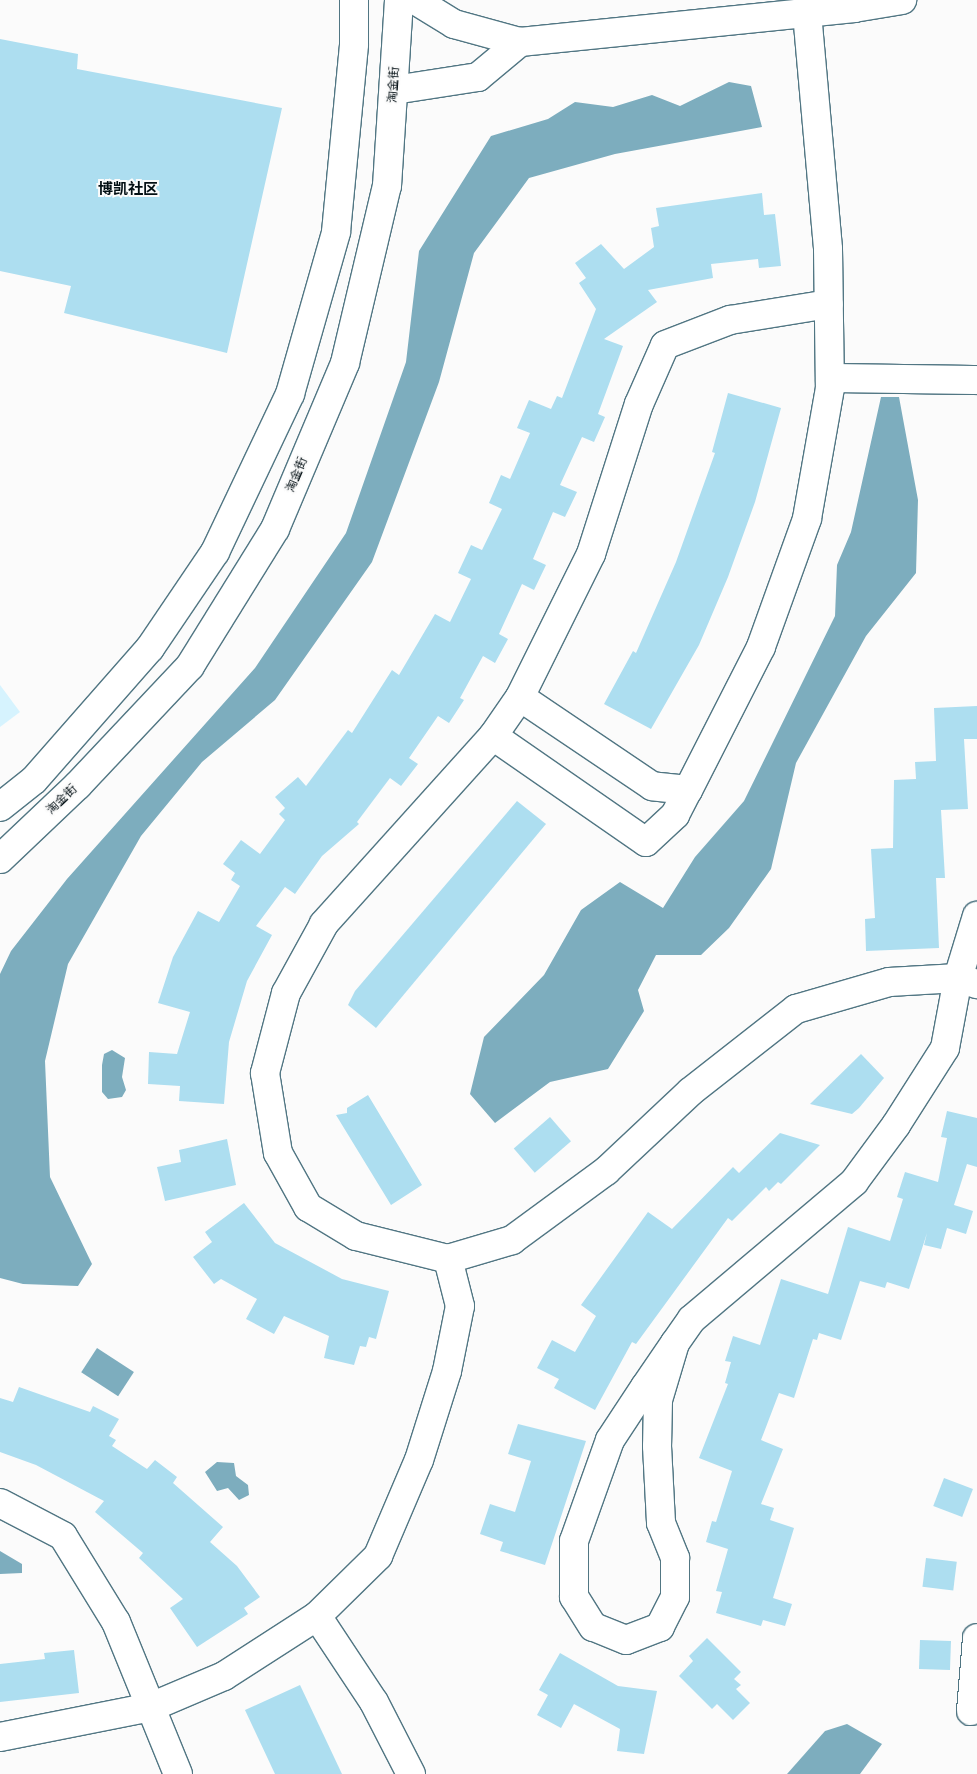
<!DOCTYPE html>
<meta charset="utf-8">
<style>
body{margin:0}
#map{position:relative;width:977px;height:1774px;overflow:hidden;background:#fbfbfb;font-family:"DM Sans","Noto Sans SC",sans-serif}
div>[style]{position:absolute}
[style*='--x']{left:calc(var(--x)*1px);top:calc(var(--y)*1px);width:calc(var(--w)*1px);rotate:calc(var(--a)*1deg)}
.built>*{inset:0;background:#d6f3fe}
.water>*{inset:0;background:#7dadbe;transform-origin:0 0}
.building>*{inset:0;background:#addef0;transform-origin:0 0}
.roads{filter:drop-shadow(1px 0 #517683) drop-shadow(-1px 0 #517683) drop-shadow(0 1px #517683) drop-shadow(0 -1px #517683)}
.minor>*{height:28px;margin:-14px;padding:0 14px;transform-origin:14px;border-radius:14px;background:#fff}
.tertiary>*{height:28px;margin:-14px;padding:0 14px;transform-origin:14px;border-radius:14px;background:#fff}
span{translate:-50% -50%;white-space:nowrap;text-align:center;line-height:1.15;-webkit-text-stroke:4px #fbfbfb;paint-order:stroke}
.street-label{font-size:12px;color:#030f14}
.quarter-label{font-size:15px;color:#030f14;font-weight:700}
</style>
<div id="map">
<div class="built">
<div style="clip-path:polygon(0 685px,20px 712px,0 727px)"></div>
</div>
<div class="water">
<div style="clip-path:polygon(729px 82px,751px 86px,762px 127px,615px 154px,529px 178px,474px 253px,439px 382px,372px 562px,275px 700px,202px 762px,141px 836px,68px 964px,45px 1061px,50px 1177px,92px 1264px,78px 1286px,23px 1284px,0 1278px,0 974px,11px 951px,67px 879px,255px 668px,346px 533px,406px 362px,419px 251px,491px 136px,548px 119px,575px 102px,613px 107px,652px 95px,680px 106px)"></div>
<div style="clip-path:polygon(881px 397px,899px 397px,918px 500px,916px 573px,866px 636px,796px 763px,771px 869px,729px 928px,701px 955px,656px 955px,638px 990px,644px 1011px,608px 1069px,550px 1082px,495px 1123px,470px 1094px,484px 1037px,544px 975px,581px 910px,620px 882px,663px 908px,695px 857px,744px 801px,835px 616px,837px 565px,851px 532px)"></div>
<div style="clip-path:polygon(112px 1050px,125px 1058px,122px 1077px,126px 1090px,122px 1097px,108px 1099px,102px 1092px,102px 1065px,104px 1054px)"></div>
<div style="left:97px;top:1348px;width:44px;height:29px;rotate:33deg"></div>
<div style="clip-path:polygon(217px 1462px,234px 1463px,236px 1476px,248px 1485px,249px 1495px,239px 1500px,228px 1488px,217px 1491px,205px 1472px)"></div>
<div style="clip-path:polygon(0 1551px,22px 1564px,22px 1573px,0 1574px)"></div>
<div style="clip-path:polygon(847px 1724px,882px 1744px,860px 1774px,787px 1774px,825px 1731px)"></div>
</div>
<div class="building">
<div style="clip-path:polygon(0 39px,78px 54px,77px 69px,282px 108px,227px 353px,64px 313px,71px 286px,0 271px)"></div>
<div style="clip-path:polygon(762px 193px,764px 215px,775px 214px,781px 266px,759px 268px,758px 259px,711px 264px,713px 278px,648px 290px,657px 302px,604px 339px,623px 346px,598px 414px,605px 417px,594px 442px,582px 437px,560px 485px,577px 492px,565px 517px,553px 512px,533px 559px,546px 565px,534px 590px,522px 584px,499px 634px,508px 639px,495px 663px,483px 656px,460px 698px,464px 700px,449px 723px,438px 716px,409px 758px,418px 764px,401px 786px,390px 778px,357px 822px,359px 824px,322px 856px,295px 894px,285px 887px,256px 926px,272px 935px,247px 981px,229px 1042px,224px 1104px,179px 1101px,180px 1086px,148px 1084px,149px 1052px,177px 1054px,190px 1012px,158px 1003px,173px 957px,198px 911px,219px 922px,240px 886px,231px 880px,235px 873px,223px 864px,241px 840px,260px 854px,285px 820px,279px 814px,285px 808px,275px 797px,298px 777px,306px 786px,348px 730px,352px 733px,392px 670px,399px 675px,435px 614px,450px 622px,471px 579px,458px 573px,471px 545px,482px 550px,502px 509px,489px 503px,501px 475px,510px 479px,530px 433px,517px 428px,529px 400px,551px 409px,557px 396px,562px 398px,596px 309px,579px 283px,586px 278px,575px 263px,601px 244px,624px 269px,654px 247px,651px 228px,659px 226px,656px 208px)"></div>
<div style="clip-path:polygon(728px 393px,781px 408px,755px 502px,728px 577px,699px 645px,651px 729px,604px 704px,633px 651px,636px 653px,676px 562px,715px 453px,712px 452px)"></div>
<div style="clip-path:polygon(977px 706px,977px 739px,964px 739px,968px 809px,941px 810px,945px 878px,936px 878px,939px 948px,866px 951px,865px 919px,875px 918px,871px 849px,893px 848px,894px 780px,916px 779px,915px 762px,936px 761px,934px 708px)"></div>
<div style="clip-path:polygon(517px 801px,546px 824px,376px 1028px,348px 1005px,355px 991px)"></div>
<div style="clip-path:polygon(861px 1054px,884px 1078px,859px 1108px,852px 1114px,810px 1104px)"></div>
<div style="clip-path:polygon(368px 1095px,422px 1185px,391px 1205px,336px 1115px,347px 1113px,347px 1108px)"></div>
<div style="clip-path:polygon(947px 1111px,977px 1118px,977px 1167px,967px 1164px,954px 1205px,973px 1211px,966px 1234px,947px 1228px,941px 1249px,924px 1245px,927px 1233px,909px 1289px,887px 1282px,885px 1288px,860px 1281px,841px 1340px,819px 1333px,817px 1340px,813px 1339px,794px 1398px,779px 1393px,761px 1440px,783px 1449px,761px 1504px,774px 1508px,770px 1520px,794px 1528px,773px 1598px,792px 1604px,785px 1626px,763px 1620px,761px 1626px,716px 1613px,722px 1592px,716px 1591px,728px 1549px,706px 1542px,712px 1521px,716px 1522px,732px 1471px,699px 1458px,728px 1384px,725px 1383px,731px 1362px,725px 1361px,733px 1336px,760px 1345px,781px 1279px,828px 1294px,848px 1227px,890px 1241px,903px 1199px,897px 1197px,905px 1172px,938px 1182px,947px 1138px,941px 1137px)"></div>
<div style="left:550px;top:1117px;width:32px;height:48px;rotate:49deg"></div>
<div style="clip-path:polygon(780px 1133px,820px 1145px,781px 1184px,778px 1182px,769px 1191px,766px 1187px,732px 1221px,728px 1218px,636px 1344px,632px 1342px,595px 1410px,554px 1388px,559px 1379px,537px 1368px,552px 1340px,575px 1352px,596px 1316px,581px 1305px,648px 1212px,672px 1229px,733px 1167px,739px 1173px)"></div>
<div style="clip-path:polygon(227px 1139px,236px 1185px,165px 1201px,157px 1167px,181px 1162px,179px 1150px)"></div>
<div style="clip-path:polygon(244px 1203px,275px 1243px,342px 1279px,389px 1291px,376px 1339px,369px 1337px,366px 1347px,360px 1346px,354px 1365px,324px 1358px,329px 1336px,284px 1316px,274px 1334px,246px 1319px,257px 1299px,221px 1279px,214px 1284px,193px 1257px,212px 1242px,205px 1232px)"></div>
<div style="clip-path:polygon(19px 1387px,90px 1412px,93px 1406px,119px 1419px,109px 1436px,116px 1440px,112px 1446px,147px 1469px,155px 1460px,177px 1477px,173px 1483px,223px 1527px,210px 1542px,237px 1566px,260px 1597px,244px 1608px,248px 1614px,197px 1647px,170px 1608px,183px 1599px,139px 1558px,143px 1553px,95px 1512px,104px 1501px,36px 1465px,0 1452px,0 1398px,13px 1402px)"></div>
<div style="clip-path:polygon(518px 1424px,586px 1441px,545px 1565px,500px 1551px,503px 1542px,480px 1534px,490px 1504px,515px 1512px,531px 1461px,508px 1454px)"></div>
<div style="left:944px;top:1478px;width:31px;height:30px;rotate:21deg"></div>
<div style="left:926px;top:1558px;width:31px;height:29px;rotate:7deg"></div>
<div style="clip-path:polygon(707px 1638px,741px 1672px,734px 1679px,741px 1685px,736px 1689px,750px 1703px,733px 1720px,717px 1704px,712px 1709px,679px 1676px,693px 1661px,689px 1656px)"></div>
<div style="left:920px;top:1640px;width:31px;height:29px;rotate:2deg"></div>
<div style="clip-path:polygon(74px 1650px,79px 1693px,0 1702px,0 1664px,45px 1659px,44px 1653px)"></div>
<div style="clip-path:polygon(560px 1653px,618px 1686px,657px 1691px,644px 1754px,617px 1751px,620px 1729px,574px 1704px,561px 1728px,537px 1715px,548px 1695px,539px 1690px)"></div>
<div style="clip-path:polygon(300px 1685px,342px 1774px,275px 1774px,245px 1710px)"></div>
</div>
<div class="roads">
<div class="minor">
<div style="--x:415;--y:0;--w:46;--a:31.6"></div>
<div style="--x:454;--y:24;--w:68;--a:15.3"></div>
<div style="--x:520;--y:42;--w:336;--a:-5.8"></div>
<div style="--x:854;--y:8;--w:8;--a:-90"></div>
<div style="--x:854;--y:8;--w:49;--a:-9.5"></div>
<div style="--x:807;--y:13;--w:237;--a:84.9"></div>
<div style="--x:828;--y:249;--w:139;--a:89.2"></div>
<div style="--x:830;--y:388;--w:133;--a:100"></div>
<div style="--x:807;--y:519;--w:136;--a:109.8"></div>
<div style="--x:761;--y:647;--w:161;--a:117"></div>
<div style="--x:688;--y:790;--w:36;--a:-174"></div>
<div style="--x:652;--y:786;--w:159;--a:-146"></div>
<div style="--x:520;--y:697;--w:160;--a:-63.6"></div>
<div style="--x:591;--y:554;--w:157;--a:-72.3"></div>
<div style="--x:639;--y:404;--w:64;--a:-66.2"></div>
<div style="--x:665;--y:345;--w:70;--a:-21"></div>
<div style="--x:730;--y:320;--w:100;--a:-9.2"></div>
<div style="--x:394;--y:90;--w:85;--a:-8.8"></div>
<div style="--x:478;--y:77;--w:55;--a:-39.8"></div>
<div style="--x:830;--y:378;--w:147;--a:0.8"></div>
<div style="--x:520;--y:697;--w:47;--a:124.7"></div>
<div style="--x:493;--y:736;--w:186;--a:34.7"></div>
<div style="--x:646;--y:842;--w:40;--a:-43"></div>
<div style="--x:675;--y:815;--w:28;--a:-63"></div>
<div style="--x:493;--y:736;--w:253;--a:132"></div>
<div style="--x:324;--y:924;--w:79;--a:118.8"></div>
<div style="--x:286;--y:993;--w:83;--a:104.7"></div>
<div style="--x:265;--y:1073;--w:81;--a:80.8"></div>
<div style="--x:278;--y:1153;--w:62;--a:60.9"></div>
<div style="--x:308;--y:1207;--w:56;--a:31.1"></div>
<div style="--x:356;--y:1236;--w:95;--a:14"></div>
<div style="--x:448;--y:1259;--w:67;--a:-16.5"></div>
<div style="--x:512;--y:1240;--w:117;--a:-36.3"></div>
<div style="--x:606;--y:1171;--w:115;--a:-43.2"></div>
<div style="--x:690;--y:1092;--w:135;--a:-38.1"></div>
<div style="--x:796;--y:1009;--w:97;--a:-16.2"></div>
<div style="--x:889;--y:982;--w:69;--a:-3.3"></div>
<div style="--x:958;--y:978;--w:65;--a:-73"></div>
<div style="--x:675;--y:1343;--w:59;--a:106.6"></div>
<div style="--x:658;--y:1400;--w:46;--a:91.2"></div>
<div style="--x:657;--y:1446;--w:77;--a:87"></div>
<div style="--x:661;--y:1523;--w:38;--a:68"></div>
<div style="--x:675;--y:1558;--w:39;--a:90"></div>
<div style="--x:675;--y:1597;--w:34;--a:117"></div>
<div style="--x:660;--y:1627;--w:36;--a:159"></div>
<div style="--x:626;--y:1640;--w:35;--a:-158"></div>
<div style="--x:593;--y:1627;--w:36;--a:-122"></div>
<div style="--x:574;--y:1597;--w:56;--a:-90"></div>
<div style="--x:574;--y:1541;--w:107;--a:-70.4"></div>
<div style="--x:610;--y:1440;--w:64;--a:-56.6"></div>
<div style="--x:645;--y:1387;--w:53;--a:-55.7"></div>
<div style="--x:675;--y:1343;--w:29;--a:-55"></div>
<div style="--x:692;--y:1319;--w:212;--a:-40.2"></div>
<div style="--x:854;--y:1182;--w:71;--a:-53.6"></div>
<div style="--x:896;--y:1125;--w:91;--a:-57.5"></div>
<div style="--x:945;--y:1048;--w:71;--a:-79.5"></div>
<div style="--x:958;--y:978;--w:20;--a:18"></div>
<div style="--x:0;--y:1503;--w:71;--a:27.6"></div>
<div style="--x:63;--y:1536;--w:101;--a:58.4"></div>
<div style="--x:116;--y:1622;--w:164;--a:67.8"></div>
<div style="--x:317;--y:1616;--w:103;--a:56.5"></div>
<div style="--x:374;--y:1702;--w:81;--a:62.8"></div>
<div style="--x:971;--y:1711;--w:73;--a:-85.3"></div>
<div style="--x:0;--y:1737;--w:154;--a:-11.2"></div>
<div style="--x:151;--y:1707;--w:79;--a:-23"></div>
<div style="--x:224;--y:1676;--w:111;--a:-32.8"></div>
<div style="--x:317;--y:1616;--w:86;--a:-44.5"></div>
<div style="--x:378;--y:1556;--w:104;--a:-66.9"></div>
<div style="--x:419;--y:1460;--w:93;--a:-72.5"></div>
<div style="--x:447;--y:1371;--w:66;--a:-78.7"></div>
<div style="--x:460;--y:1306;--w:49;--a:-104.3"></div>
</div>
<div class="tertiary">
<div style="--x:0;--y:807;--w:43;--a:-38.5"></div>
<div style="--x:34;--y:780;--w:176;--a:-48.7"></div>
<div style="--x:150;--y:648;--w:116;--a:-55.9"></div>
<div style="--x:215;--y:552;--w:175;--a:-64.6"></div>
<div style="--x:290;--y:394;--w:168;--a:-74.1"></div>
<div style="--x:336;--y:232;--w:189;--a:-84.5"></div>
<div style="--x:354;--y:44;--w:44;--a:-90"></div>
<div style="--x:0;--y:859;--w:108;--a:-43.5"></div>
<div style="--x:78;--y:785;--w:163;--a:-46.7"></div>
<div style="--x:190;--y:666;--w:161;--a:-58.2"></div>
<div style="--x:275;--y:529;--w:180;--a:-67.1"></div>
<div style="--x:345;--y:363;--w:182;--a:-76.7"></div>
<div style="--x:387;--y:186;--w:186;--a:-86.3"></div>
</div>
</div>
<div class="street-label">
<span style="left:394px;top:85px;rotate:-86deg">淘金街</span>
<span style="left:297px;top:475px;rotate:-67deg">淘金街</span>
<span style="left:62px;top:800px;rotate:-43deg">淘金街</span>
</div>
<div class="quarter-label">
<span style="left:128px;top:190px">博凯社区</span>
</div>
</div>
